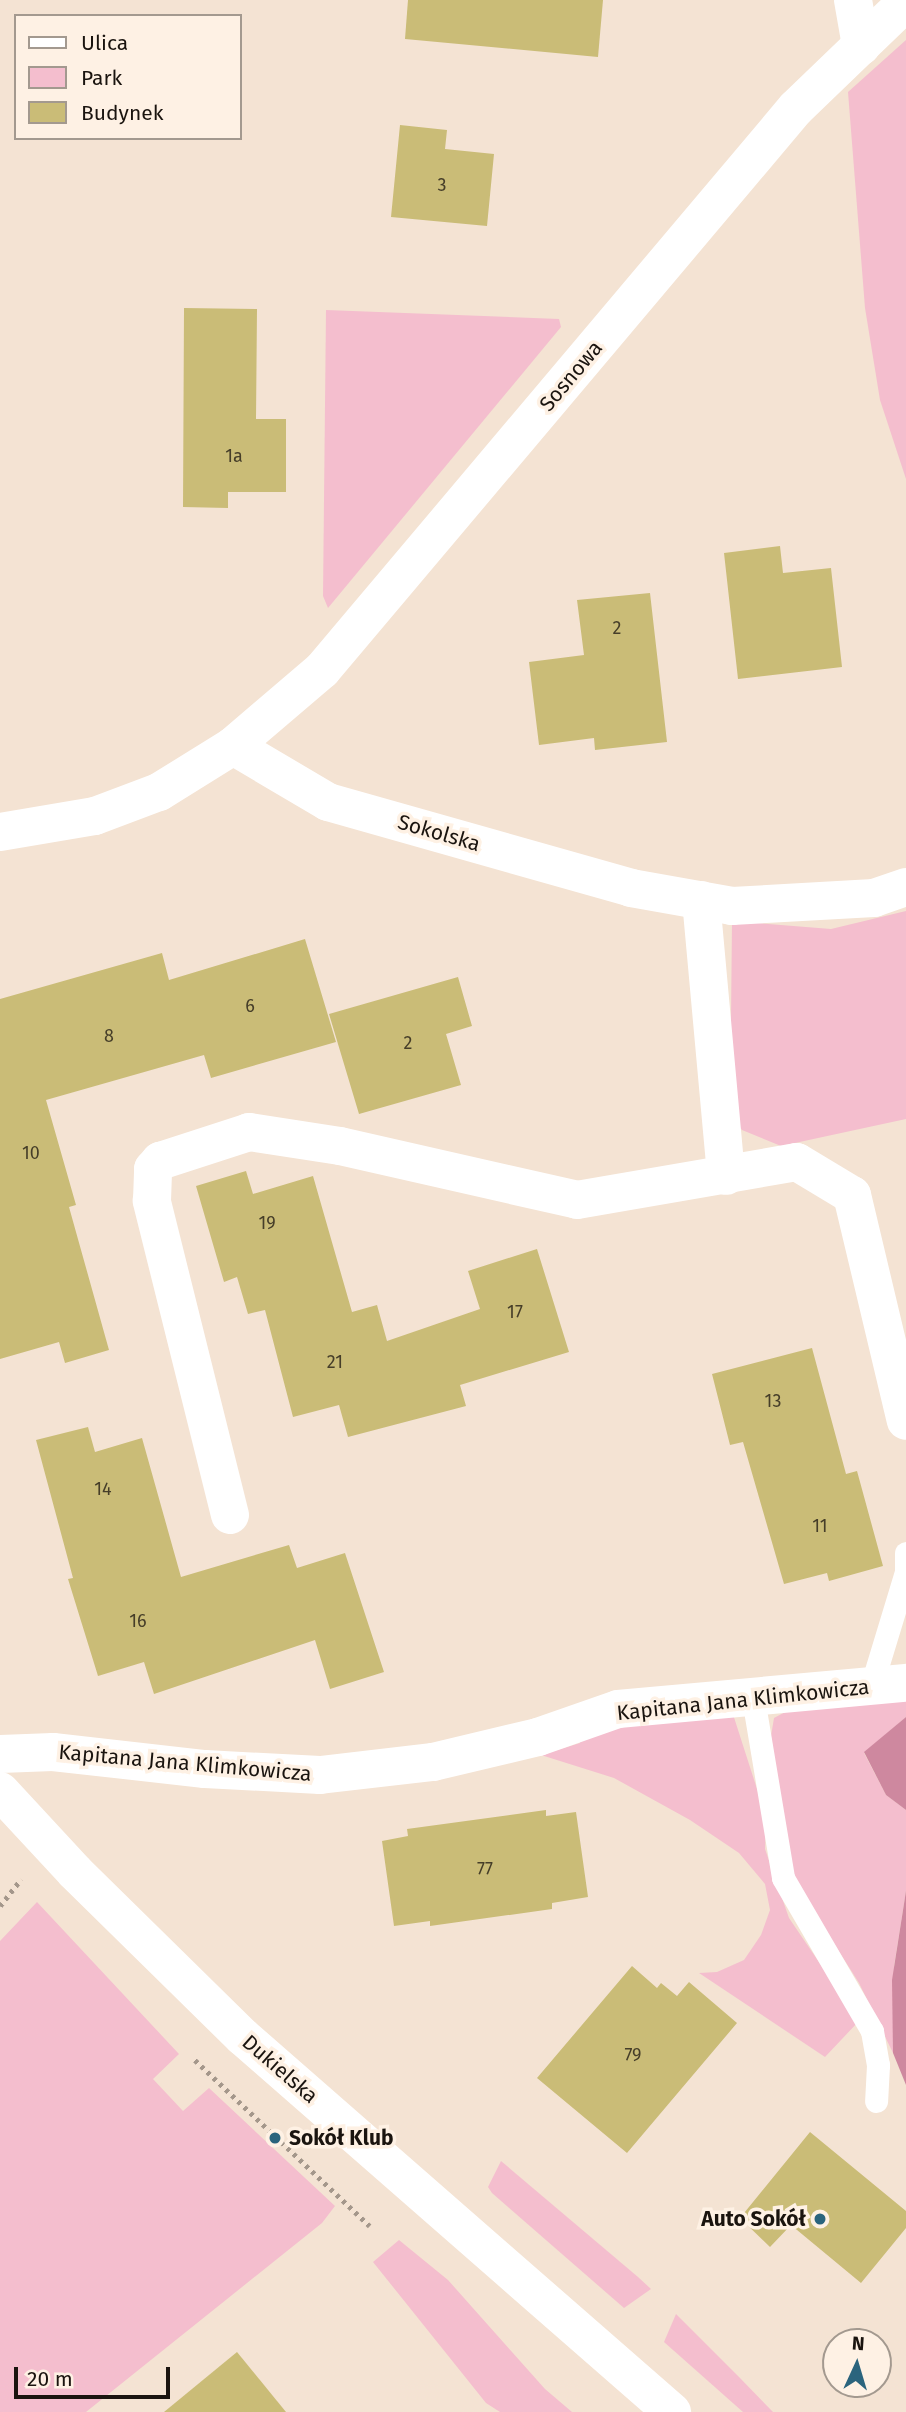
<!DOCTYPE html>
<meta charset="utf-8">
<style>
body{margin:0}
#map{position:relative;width:906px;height:2412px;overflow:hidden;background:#f4e3d3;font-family:"Fira Sans",sans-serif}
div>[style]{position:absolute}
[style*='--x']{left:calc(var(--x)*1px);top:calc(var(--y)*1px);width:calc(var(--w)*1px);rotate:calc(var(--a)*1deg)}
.green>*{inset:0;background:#f4bece}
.forest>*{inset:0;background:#ce889f}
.building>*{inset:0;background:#cabc77}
.path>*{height:4.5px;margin-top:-2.25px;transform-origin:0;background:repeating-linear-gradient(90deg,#a4978b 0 3.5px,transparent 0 8.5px)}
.lane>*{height:23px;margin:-11.5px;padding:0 11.5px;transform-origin:11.5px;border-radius:11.5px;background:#fff}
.street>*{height:38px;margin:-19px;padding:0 19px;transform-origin:19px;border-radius:19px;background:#fff}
.secondary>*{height:38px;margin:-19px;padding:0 19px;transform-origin:19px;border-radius:19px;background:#fff}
.dots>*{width:19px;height:19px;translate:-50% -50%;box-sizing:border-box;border:4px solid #fef1e4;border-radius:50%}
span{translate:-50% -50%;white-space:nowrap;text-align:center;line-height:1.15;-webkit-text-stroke:7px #fef1e4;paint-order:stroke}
.number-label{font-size:18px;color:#463e29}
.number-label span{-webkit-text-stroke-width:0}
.street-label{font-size:21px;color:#1a140f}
.poi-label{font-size:21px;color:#1a140f;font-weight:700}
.left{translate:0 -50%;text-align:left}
.right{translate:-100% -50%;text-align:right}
.legend{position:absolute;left:14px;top:14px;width:228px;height:126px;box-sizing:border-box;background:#fef1e4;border:2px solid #a3998f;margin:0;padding:9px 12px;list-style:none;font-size:21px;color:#1a140f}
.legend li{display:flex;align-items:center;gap:14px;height:35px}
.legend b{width:35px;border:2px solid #a3998f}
.north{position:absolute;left:822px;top:2328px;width:70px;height:70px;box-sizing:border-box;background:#fef1e4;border:2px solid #a3998f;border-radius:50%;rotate:4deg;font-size:19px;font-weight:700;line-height:28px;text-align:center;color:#1a140f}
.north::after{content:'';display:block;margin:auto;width:24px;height:32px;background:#2b647d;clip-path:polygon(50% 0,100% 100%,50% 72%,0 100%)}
.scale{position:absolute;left:14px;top:2367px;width:156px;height:32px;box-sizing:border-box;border:4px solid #1a140f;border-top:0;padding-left:9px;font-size:21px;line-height:24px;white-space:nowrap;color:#1a140f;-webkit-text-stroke:5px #fef1e4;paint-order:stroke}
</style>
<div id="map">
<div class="green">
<div style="clip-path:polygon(906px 40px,906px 479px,880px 400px,865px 308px,848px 92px)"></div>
<div style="clip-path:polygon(326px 310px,559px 319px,561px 327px,328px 608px,323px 596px)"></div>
<div style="clip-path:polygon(906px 911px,906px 1119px,781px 1146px,742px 1130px,730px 1116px,732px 921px,831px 929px)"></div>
<div style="clip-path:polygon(906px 1694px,906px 1717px,864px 1753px,886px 1795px,906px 1810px,906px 1891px,894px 1966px,893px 2053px,859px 1983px,793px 1879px,771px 1736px,774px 1718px,804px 1702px)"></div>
<div style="clip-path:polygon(731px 1708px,766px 1817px,765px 1849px,789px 1918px,859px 2021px,825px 2057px,699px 1973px,717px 1972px,744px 1960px,761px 1935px,770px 1910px,765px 1884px,739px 1853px,690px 1820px,614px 1778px,541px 1755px,580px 1743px,577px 1728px)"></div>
<div style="clip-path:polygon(37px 1902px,179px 2054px,153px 2079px,183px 2111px,209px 2088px,335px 2206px,322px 2223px,86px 2412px,0 2412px,0 1941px)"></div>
<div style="clip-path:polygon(501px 2161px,638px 2277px,651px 2289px,624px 2308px,492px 2193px,488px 2187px)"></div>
<div style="clip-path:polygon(399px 2240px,448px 2280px,545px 2389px,572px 2412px,500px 2412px,486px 2403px,373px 2262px)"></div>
<div style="clip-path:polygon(676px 2314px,739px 2377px,773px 2412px,743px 2412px,664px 2342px)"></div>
</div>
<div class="forest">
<div style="clip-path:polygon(906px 1717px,906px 1810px,886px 1795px,864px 1752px)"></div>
<div style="clip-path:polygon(906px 1891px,906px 2085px,893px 2053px,892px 1980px)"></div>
</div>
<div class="building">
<div style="clip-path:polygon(408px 0,603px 0,598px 57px,405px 39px)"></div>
<div style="clip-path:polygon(400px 125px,447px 130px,445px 149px,494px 154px,487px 226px,391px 217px)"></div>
<div style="clip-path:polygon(184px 308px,257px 309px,256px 419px,286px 419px,286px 492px,228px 492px,228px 508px,183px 507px)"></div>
<div style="clip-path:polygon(780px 546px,783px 573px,831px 568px,842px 667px,738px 679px,724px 553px)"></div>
<div style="clip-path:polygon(650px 593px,667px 742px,595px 750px,594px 738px,539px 745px,529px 662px,584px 655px,577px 600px)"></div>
<div style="clip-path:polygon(305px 939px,336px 1042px,211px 1078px,204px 1055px,46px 1100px,76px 1205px,69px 1207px,109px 1350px,65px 1363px,59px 1342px,0 1359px,0 999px,162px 953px,169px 980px)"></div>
<div style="clip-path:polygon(458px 977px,472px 1026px,446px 1034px,461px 1085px,359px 1114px,329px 1014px)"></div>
<div style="clip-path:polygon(246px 1171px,253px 1194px,313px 1176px,352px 1312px,377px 1305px,387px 1341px,480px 1309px,468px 1271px,537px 1249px,569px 1352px,460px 1385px,466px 1406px,348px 1437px,339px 1405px,293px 1417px,265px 1310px,248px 1314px,237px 1277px,224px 1282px,196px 1186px)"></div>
<div style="clip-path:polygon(812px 1348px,846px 1474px,857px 1471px,883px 1566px,829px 1581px,827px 1573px,784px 1584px,743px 1442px,730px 1445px,712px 1374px)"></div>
<div style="clip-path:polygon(88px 1427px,95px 1452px,142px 1438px,181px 1577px,289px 1545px,297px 1568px,345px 1553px,384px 1672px,330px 1689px,315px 1640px,154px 1694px,144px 1662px,98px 1676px,68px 1579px,73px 1578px,36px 1440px)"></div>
<div style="clip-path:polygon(546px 1810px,546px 1816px,576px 1812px,588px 1897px,552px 1903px,552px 1909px,430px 1926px,430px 1921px,394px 1926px,382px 1841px,408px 1836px,407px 1829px)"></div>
<div style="clip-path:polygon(632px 1966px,657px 1988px,661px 1983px,677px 1996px,689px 1982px,737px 2023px,627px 2153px,537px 2078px)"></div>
<div style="clip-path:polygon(810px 2132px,906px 2211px,906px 2228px,861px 2283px,791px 2225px,770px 2247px,740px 2218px)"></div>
<div style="clip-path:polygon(237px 2352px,286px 2412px,164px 2412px)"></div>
</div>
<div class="path">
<div style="--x:0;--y:1906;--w:34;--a:-52"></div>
<div style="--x:195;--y:2060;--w:241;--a:43.5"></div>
</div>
<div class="lane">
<div style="--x:871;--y:1687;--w:120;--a:-73.1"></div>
<div style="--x:906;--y:1572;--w:19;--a:-90"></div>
<div style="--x:753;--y:1698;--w:182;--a:80.5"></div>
<div style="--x:783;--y:1878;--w:177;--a:59.8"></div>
<div style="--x:872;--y:2031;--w:35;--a:80"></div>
<div style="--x:878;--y:2065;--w:36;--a:93"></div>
</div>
<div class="street">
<div style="--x:853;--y:0;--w:47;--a:80.1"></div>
<div style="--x:233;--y:746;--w:110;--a:30.5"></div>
<div style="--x:328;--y:802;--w:315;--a:15.8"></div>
<div style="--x:631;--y:888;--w:103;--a:10.1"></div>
<div style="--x:732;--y:906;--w:142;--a:-3.2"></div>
<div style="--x:874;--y:898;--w:34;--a:-19"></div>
<div style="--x:0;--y:832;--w:96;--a:-9.6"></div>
<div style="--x:95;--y:816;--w:68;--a:-20.6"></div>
<div style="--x:159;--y:792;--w:87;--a:-31.9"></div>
<div style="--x:233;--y:746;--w:117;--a:-40.5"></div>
<div style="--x:322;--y:670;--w:735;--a:-49.86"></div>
<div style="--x:796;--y:108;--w:153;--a:-43.9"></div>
<div style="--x:701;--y:900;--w:277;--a:84.8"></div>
<div style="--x:230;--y:1515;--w:324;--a:-104"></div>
<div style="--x:152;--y:1201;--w:32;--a:-88"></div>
<div style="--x:153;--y:1169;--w:11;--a:-49"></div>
<div style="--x:160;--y:1161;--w:94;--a:-18"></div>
<div style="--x:249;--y:1132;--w:92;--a:8.7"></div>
<div style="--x:340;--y:1146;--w:243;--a:12.8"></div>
<div style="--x:577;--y:1200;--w:223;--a:-9.8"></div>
<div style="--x:797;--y:1162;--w:64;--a:31"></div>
<div style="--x:852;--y:1195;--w:232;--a:76.6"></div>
<div style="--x:0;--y:1754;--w:53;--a:-2.2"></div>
<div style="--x:53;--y:1752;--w:153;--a:6.4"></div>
<div style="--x:205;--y:1769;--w:115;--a:3"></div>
<div style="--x:320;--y:1775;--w:114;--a:-6.6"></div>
<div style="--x:433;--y:1762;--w:108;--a:-13.4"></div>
<div style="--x:538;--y:1737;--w:85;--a:-19.3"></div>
<div style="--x:618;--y:1709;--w:289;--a:-5.2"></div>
</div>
<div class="secondary">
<div style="--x:0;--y:1791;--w:110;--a:47.2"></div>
<div style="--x:75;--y:1872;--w:235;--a:44.5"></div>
<div style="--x:243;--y:2037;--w:570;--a:41.16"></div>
</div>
<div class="dots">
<div style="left:275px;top:2138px;background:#2b647d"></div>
<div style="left:820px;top:2219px;background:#2b647d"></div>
</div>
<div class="number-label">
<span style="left:442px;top:185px">3</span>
<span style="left:234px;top:456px">1a</span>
<span style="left:617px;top:628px">2</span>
<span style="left:250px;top:1006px">6</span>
<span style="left:109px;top:1036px">8</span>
<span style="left:408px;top:1043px">2</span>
<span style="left:31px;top:1153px">10</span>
<span style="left:267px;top:1223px">19</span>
<span style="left:515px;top:1312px">17</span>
<span style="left:335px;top:1362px">21</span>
<span style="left:773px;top:1401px">13</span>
<span style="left:103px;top:1489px">14</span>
<span style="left:820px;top:1526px">11</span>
<span style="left:138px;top:1621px">16</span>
<span style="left:485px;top:1869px">77</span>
<span style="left:633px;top:2055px">79</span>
</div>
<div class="street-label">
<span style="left:571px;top:376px;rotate:-50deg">Sosnowa</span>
<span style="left:439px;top:833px;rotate:16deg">Sokolska</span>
<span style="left:743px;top:1700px;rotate:-6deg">Kapitana Jana Klimkowicza</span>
<span style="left:185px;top:1763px;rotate:5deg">Kapitana Jana Klimkowicza</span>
<span style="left:280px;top:2069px;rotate:41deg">Dukielska</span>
</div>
<div class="poi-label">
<span class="left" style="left:289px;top:2138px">Sokół Klub</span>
<span class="right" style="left:806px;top:2219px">Auto Sokół</span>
</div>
<ul class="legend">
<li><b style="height:9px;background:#fff"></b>Ulica</li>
<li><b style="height:19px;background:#f4bece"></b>Park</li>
<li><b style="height:19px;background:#cabc77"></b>Budynek</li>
</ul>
<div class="north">N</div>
<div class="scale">20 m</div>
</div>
